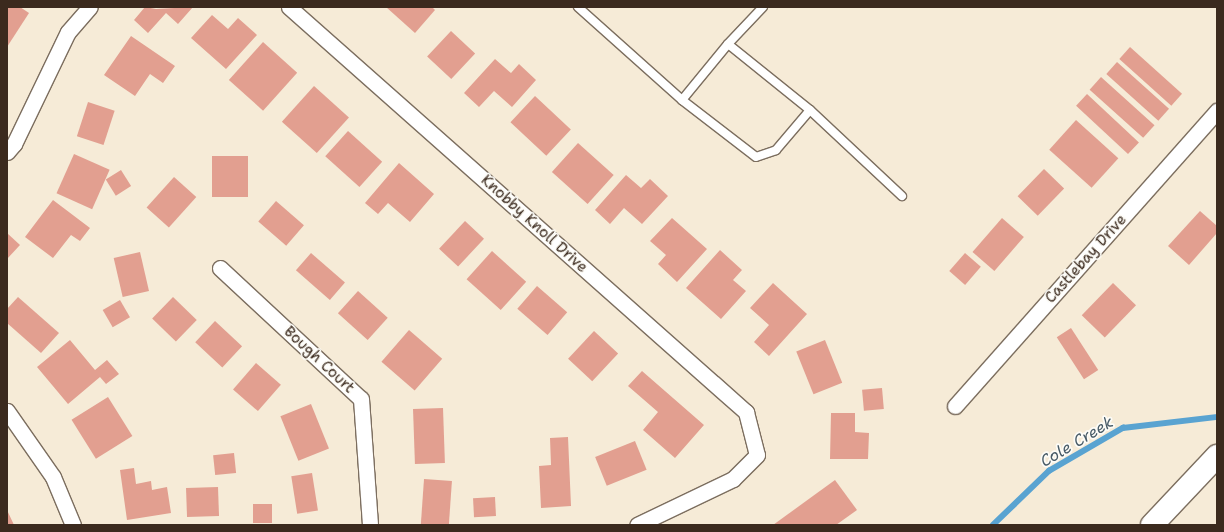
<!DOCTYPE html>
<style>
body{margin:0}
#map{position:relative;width:1224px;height:532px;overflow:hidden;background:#f6ebd7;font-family:"Shantell Sans",sans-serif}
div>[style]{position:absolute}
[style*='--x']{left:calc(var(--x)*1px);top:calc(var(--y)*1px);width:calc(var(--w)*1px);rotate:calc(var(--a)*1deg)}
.stream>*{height:5.5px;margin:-2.75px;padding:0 2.75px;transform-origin:2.75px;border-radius:2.75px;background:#59a3d1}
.building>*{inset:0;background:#e29f90;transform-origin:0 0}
.roads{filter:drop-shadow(1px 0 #7c6e5f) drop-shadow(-1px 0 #7c6e5f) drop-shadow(0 1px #7c6e5f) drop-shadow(0 -1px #7c6e5f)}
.service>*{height:8px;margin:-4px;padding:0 4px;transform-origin:4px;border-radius:4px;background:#fff}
.minor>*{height:15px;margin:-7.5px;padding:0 7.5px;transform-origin:7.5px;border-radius:7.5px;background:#fff}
.secondary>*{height:22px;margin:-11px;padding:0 11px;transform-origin:11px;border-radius:11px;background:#fff}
span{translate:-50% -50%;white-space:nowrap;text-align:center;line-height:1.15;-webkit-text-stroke:3.5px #fdfcf7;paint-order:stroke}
.street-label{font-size:15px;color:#3b2a1e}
.water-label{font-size:16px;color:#475a66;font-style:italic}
.frame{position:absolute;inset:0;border:8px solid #3b2a1e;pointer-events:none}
</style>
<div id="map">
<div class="stream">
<div style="--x:993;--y:525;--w:78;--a:-44"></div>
<div style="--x:1049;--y:471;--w:86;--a:-30.2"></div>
<div style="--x:1123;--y:428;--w:95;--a:-6.7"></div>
</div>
<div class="building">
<div style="clip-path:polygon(7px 7px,20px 7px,29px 13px,7px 47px)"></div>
<div style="clip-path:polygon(145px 7px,156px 9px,193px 7px,178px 24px,166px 13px,148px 33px,134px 20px)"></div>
<div style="clip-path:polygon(386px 7px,432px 7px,435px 10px,415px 33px)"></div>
<div style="clip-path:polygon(212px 15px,228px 29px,238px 18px,257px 35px,226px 69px,191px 38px)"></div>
<div style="left:451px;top:31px;width:33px;height:35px;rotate:43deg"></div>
<div style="clip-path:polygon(131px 36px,175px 66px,163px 83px,150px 74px,135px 96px,104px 75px)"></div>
<div style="left:263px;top:42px;width:46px;height:51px;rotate:42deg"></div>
<div style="left:1130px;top:47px;width:70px;height:16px;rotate:42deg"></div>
<div style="clip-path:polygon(495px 59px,511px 73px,519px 64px,536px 80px,512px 107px,494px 91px,479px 107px,464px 93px)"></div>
<div style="left:1117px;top:62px;width:70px;height:16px;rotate:42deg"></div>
<div style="left:1101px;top:77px;width:72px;height:17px;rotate:42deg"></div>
<div style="left:314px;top:86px;width:47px;height:48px;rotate:42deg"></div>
<div style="left:1087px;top:94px;width:71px;height:16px;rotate:43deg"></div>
<div style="left:535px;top:96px;width:49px;height:36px;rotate:43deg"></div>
<div style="left:88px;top:102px;width:28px;height:36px;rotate:18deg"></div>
<div style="left:1076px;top:120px;width:57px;height:40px;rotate:42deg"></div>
<div style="left:348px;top:131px;width:46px;height:34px;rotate:42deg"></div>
<div style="left:578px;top:143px;width:48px;height:39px;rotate:42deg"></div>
<div style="left:74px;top:154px;width:39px;height:43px;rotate:24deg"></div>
<div style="left:212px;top:156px;width:36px;height:41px"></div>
<div style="clip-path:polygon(399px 163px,434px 194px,410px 222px,388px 203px,378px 214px,365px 203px)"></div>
<div style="left:1044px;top:169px;width:28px;height:38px;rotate:44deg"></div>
<div style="left:121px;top:170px;width:19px;height:18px;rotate:58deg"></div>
<div style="clip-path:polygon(626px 175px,641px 188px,650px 179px,668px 196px,642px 224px,624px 208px,610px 224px,595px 210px)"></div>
<div style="left:174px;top:177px;width:30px;height:41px;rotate:42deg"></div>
<div style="clip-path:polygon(53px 200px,90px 228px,80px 241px,71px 235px,53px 258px,25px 237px)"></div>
<div style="left:276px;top:201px;width:37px;height:27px;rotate:41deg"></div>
<div style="clip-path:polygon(1200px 211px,1217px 226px,1217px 233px,1189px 265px,1168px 246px)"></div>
<div style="clip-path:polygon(672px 218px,707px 249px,677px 282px,658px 264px,666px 255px,650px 241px)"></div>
<div style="left:1002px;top:218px;width:29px;height:45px;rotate:41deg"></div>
<div style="left:465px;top:221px;width:26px;height:38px;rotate:43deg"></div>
<div style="clip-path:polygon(7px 233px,20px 245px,7px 259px)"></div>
<div style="clip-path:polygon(720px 250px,742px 270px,733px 280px,746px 291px,721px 319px,686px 288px)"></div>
<div style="left:492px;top:251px;width:46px;height:38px;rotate:42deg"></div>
<div style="left:140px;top:252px;width:40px;height:27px;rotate:77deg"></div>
<div style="left:311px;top:253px;width:45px;height:23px;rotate:41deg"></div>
<div style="left:965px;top:253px;width:21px;height:24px;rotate:41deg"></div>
<div style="clip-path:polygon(773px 283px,807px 314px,769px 356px,754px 342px,769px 325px,750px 308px)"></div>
<div style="left:1113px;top:283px;width:32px;height:45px;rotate:44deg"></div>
<div style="left:537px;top:286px;width:40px;height:30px;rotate:41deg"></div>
<div style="left:358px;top:291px;width:40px;height:30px;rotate:42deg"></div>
<div style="clip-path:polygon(18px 297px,59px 333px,41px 353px,7px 323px,7px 309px)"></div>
<div style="left:173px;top:297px;width:33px;height:30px;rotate:44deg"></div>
<div style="left:120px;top:300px;width:20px;height:20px;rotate:60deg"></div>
<div style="left:215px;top:321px;width:37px;height:29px;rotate:43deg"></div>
<div style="left:1071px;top:328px;width:50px;height:17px;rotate:57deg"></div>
<div style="left:409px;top:330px;width:44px;height:42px;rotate:41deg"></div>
<div style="left:594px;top:331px;width:33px;height:38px;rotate:43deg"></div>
<div style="clip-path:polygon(70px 340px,95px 370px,107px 360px,119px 374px,106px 384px,100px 377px,68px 404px,37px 367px)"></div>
<div style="left:825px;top:340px;width:46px;height:31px;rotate:68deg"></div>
<div style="left:256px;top:363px;width:33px;height:35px;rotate:41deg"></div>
<div style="clip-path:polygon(642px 371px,704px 425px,675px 458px,643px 430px,658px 412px,628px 386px)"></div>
<div style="left:882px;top:388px;width:21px;height:20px;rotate:85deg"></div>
<div style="left:108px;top:397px;width:46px;height:43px;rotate:58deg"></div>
<div style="left:311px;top:404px;width:48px;height:33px;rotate:68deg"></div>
<div style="left:443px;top:408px;width:55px;height:30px;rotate:88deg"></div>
<div style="clip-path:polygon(831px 413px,855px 413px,855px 432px,869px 433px,868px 459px,830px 459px)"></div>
<div style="clip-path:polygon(568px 437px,571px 506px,541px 508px,539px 466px,551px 465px,550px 438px)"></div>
<div style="left:635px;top:441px;width:31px;height:43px;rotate:68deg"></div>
<div style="left:234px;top:453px;width:20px;height:21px;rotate:84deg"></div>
<div style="clip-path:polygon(134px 468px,136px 484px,151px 481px,152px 490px,167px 487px,171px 513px,127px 520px,120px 470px)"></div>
<div style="left:312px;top:473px;width:38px;height:21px;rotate:81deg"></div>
<div style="left:424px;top:479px;width:28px;height:45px;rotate:4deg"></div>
<div style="clip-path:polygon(835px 480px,857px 510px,836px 525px,773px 525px)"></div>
<div style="left:218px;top:487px;width:29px;height:32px;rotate:88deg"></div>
<div style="left:495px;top:497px;width:19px;height:22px;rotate:87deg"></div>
<div style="left:253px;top:504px;width:19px;height:19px"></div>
<div style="clip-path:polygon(7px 510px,14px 525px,7px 525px)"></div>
</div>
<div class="roads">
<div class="service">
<div style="--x:578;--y:7;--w:140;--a:41.8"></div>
<div style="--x:682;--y:100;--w:93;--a:37.6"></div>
<div style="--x:756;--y:157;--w:21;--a:-19"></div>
<div style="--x:776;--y:150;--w:52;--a:-49.6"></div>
<div style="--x:810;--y:110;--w:126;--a:43.1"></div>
<div style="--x:763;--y:7;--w:51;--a:133.4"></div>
<div style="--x:728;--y:44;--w:105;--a:38.8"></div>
<div style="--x:682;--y:100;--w:72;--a:-50.6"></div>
</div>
<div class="minor">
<div style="--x:289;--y:7;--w:611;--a:41.55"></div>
<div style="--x:746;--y:412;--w:44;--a:75.7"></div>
<div style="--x:757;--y:455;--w:34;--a:135"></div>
<div style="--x:733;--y:479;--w:106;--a:154.4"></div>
<div style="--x:7;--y:152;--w:11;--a:-49"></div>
<div style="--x:14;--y:144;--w:124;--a:-64.3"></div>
<div style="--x:68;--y:32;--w:33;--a:-49"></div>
<div style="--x:220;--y:268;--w:192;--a:42.9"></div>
<div style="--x:361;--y:399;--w:126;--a:85.9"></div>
<div style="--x:955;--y:406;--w:395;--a:-48.4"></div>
<div style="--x:7;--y:411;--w:80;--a:55.1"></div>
<div style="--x:53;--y:477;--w:52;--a:67.4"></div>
</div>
<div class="secondary">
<div style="--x:1152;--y:525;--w:95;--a:-46.7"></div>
</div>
</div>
<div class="street-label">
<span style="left:534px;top:224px;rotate:42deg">Knobby Knoll Drive</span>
<span style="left:1086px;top:259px;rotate:-48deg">Castlebay Drive</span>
<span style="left:319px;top:360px;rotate:43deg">Bough Court</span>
</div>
<div class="water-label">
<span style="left:1077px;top:442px;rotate:-31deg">Cole Creek</span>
</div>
<div class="frame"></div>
</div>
